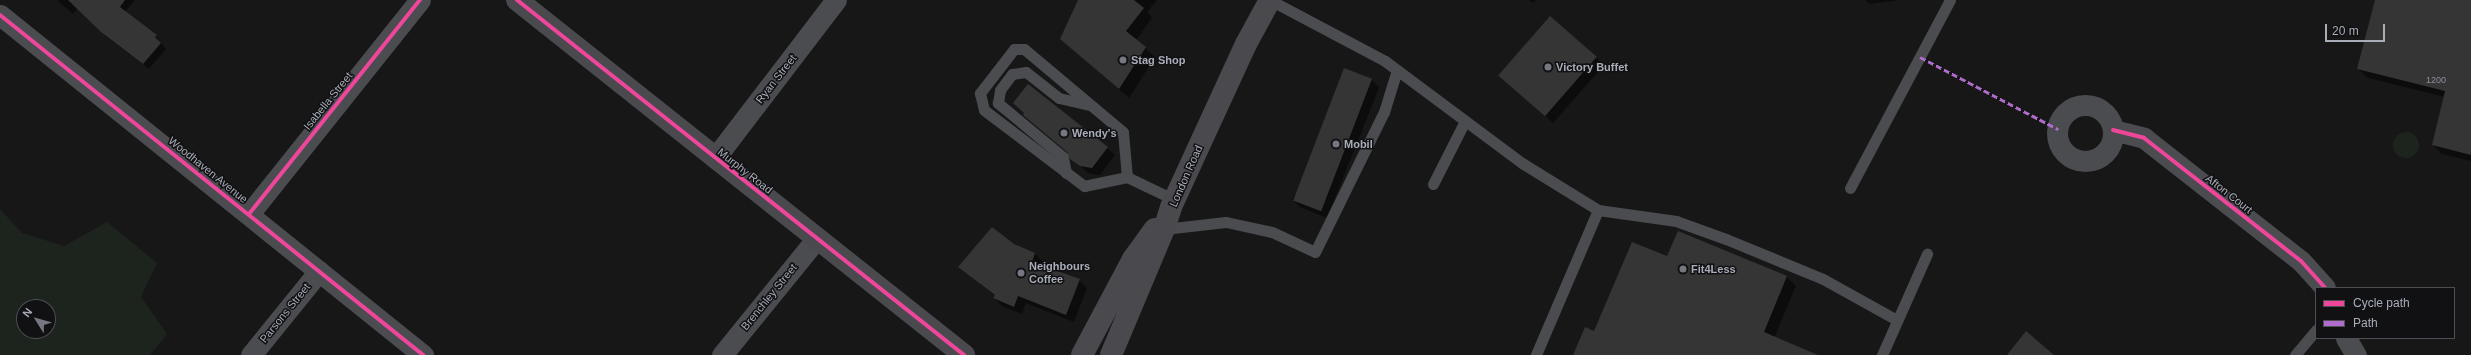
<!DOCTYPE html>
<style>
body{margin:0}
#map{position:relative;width:2471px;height:355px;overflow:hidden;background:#171717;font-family:Arial,sans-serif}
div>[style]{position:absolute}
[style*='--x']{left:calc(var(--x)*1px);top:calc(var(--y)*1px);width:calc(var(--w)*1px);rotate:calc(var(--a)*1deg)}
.green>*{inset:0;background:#1d241e}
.round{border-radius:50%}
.shadow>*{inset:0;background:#0007}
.building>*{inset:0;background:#353536;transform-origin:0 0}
.lane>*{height:11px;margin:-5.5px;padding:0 5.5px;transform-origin:5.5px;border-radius:5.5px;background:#4b4c50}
.street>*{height:21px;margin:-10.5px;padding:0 10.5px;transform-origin:10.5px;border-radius:10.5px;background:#4b4c50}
.street>.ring{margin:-10.5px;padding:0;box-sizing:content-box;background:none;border:21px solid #4b4c50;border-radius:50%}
.secondary>*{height:22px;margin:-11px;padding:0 11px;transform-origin:11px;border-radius:11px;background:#4a4a4e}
.quiet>*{height:3px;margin-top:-1.5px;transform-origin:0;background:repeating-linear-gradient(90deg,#b06ccc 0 6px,transparent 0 9px)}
.cycleway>*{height:4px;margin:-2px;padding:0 2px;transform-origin:2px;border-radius:2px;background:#ed469a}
.dots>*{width:11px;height:11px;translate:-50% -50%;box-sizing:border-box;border:2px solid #111113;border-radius:50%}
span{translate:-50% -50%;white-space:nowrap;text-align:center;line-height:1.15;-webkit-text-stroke:3px #111113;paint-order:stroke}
.number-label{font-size:9px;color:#8b8f98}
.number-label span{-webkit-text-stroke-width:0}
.poi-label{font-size:11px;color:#a8adb8;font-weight:700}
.left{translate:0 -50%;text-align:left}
.street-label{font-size:11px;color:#a8adb8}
.legend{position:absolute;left:2315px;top:287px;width:140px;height:52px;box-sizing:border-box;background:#111113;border:1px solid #4d4f55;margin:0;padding:5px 7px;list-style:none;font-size:12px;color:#a8adb8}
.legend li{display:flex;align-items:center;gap:8px;height:20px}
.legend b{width:20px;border:1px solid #4d4f55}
.north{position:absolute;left:16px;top:299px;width:40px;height:40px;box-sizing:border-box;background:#111113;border:1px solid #4d4f55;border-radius:50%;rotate:307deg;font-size:11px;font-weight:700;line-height:16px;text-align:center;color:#a8adb8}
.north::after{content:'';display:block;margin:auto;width:14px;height:18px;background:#757880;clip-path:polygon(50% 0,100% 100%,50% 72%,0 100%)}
.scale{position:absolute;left:2325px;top:24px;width:60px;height:18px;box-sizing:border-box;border:2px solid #a8adb8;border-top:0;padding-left:5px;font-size:12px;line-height:14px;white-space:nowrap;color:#a8adb8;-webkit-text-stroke:3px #111113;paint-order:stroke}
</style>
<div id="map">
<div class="green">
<div class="round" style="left:2393px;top:132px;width:26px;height:26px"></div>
<div style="clip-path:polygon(evenodd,0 209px,22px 233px,64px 246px,107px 222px,157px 263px,141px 297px,167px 334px,150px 355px,0 355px,0 209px,24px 307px,48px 307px,48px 331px,24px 331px,24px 307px)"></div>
</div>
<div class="shadow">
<div style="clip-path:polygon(57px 0,135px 0,125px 12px,156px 36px,166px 49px,149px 69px,108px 38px,78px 8px,73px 14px)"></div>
<div style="clip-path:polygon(1079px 0,1157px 0,1147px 12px,1152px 18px,1136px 40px,1155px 57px,1129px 98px,1061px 39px)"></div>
<div style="clip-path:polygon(1529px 0,1536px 0,1533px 3px)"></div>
<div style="clip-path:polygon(1865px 0,1900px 0,1870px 4px)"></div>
<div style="clip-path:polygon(2376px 0,2471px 0,2471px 161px,2442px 154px,2433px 145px,2445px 97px,2368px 78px,2358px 69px)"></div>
<div style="clip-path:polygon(1596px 58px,1604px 65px,1553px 123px,1507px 83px)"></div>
<div style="clip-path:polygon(1372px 80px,1379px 88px,1327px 218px,1300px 207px,1292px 199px)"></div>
<div style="clip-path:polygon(1107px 148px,1115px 155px,1100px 175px,1088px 173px,1077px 162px)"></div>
<div style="clip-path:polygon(1678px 232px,1787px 277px,1796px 286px,1774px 338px,1816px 355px,1574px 355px,1668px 258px)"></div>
<div style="clip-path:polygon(1014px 245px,1035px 254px,1043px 262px,1041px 266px,1079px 280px,1087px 288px,1074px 322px,1026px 303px,1022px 314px,1002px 306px,994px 298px,995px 296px,959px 267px)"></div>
</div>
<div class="building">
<div style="clip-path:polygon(68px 0,125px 0,120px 7px,157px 35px,155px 37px,161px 43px,143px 64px,101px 32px)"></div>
<div style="clip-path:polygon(1078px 0,1134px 0,1144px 8px,1126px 31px,1146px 47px,1119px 89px,1060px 39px)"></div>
<div style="clip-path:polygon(2375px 0,2471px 0,2471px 155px,2432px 145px,2445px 91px,2357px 69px)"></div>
<div style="left:1550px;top:16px;width:62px;height:79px;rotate:41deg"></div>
<div style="left:1344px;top:68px;width:30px;height:142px;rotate:21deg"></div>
<div style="clip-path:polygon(1028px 84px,1108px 147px,1092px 168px,1080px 166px,1070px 159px,1067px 152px,1023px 115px,1024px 113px,1013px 103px)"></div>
<div style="clip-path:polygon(992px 227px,1014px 244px,1035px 253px,1032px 262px,1080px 279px,1066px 315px,1018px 296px,1014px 307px,993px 298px,995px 295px,958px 267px)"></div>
<div style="clip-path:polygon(1678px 231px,1787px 276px,1764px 332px,1818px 355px,1573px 355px,1585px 327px,1594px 331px,1632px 242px,1667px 256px)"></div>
<div style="clip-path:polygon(2026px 331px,2054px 355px,2007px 355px)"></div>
</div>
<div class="lane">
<div style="--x:1270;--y:0;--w:130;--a:27.9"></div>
<div style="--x:1385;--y:61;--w:171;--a:36.7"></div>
<div style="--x:1522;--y:163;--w:89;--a:31.7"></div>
<div style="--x:1598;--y:210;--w:158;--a:113.2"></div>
<div style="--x:1066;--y:173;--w:16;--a:-101"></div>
<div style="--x:1063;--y:157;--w:85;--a:-140.3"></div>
<div style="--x:998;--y:103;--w:13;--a:-81"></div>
<div style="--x:1000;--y:90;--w:20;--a:-53"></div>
<div style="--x:1012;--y:74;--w:14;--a:-8"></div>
<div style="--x:1026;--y:72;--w:42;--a:38.2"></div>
<div style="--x:1059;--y:98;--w:31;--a:13"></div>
<div style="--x:1127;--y:177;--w:45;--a:-95.1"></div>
<div style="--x:1123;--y:132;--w:129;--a:-140"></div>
<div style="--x:1024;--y:49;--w:10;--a:180"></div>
<div style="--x:1014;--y:49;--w:56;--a:127.7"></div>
<div style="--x:980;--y:93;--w:17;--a:77"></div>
<div style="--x:984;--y:110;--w:126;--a:37.2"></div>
<div style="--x:1084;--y:186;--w:44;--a:-11.8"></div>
<div style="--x:1127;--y:177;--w:53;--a:25.6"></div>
<div style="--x:1433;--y:184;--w:71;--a:-63.1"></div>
<div style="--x:1850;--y:188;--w:213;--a:-62"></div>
<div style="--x:1598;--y:210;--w:79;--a:8"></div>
<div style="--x:1676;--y:221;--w:53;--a:19.8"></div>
<div style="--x:1726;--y:239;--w:105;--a:22.4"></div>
<div style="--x:1823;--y:279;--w:85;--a:29"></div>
<div style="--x:1164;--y:229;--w:62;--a:-6.4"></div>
<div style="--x:1226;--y:222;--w:47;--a:12.3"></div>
<div style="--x:1272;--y:232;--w:47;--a:24.9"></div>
<div style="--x:1315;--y:252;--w:156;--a:-63.8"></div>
<div style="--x:1384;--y:112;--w:44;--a:-72.8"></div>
<div style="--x:1882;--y:355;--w:111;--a:-66"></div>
<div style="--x:2295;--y:355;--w:33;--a:-50"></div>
</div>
<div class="street">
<div style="--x:0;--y:15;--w:543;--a:38.79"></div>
<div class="ring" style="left:2057px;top:105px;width:35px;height:35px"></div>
<div style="--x:2113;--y:130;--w:32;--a:14"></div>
<div style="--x:2144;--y:138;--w:199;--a:38.1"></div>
<div style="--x:2301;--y:261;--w:36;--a:48"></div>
<div style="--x:715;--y:158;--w:199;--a:-52.6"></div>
<div style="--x:249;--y:214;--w:274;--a:-51.4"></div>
<div style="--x:2346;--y:338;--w:20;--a:60"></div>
<div style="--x:251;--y:355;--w:108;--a:-51"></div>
<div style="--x:722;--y:355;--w:151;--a:-50.9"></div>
</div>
<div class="secondary">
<div style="--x:517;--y:0;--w:571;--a:38.46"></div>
<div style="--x:1082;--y:355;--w:109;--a:-62"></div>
<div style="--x:1133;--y:259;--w:37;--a:-54"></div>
<div style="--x:1111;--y:355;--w:137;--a:-67.2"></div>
<div style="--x:1164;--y:229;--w:23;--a:-72"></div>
<div style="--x:1171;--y:207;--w:179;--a:-65.3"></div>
<div style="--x:1246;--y:44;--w:50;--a:-61.4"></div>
</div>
<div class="quiet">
<div style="--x:1920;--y:57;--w:156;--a:27.6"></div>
</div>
<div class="cycleway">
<div style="--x:517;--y:0;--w:571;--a:38.46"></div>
<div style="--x:0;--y:15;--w:543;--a:38.79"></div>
<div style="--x:2113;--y:130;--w:32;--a:14"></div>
<div style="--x:2144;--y:138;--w:199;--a:38.1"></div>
<div style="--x:2301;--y:261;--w:36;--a:48"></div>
<div style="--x:249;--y:214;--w:274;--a:-51.4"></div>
</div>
<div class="dots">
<div style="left:1123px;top:60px;background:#757880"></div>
<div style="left:1548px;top:67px;background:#757880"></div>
<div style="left:1064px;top:133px;background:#757880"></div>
<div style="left:1336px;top:144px;background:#757880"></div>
<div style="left:1683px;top:269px;background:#757880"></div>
<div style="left:1021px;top:273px;background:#757880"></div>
</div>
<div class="number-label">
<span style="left:2436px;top:80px">1200</span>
</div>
<div class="poi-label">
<span class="left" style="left:1131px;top:60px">Stag Shop</span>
<span class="left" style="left:1556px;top:67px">Victory Buffet</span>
<span class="left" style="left:1072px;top:133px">Wendy's</span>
<span class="left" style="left:1344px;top:144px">Mobil</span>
<span class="left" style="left:1029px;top:273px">Neighbours<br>Coffee</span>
<span class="left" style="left:1691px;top:269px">Fit4Less</span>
</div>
<div class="street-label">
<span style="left:776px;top:79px;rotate:-52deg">Ryan Street</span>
<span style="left:328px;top:101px;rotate:-51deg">Isabella Street</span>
<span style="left:208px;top:170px;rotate:39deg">Woodhaven Avenue</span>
<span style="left:745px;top:171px;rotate:38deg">Murphy Road</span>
<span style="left:1186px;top:176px;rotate:-66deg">London Road</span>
<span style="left:2229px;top:194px;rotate:38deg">Afton Court</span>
<span style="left:769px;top:297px;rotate:-51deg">Brenchley Street</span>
<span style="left:285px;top:313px;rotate:-51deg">Parsons Street</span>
</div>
<ul class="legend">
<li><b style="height:5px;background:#ed469a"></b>Cycle path</li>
<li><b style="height:5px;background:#b06ccc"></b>Path</li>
</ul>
<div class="north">N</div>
<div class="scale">20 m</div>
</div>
